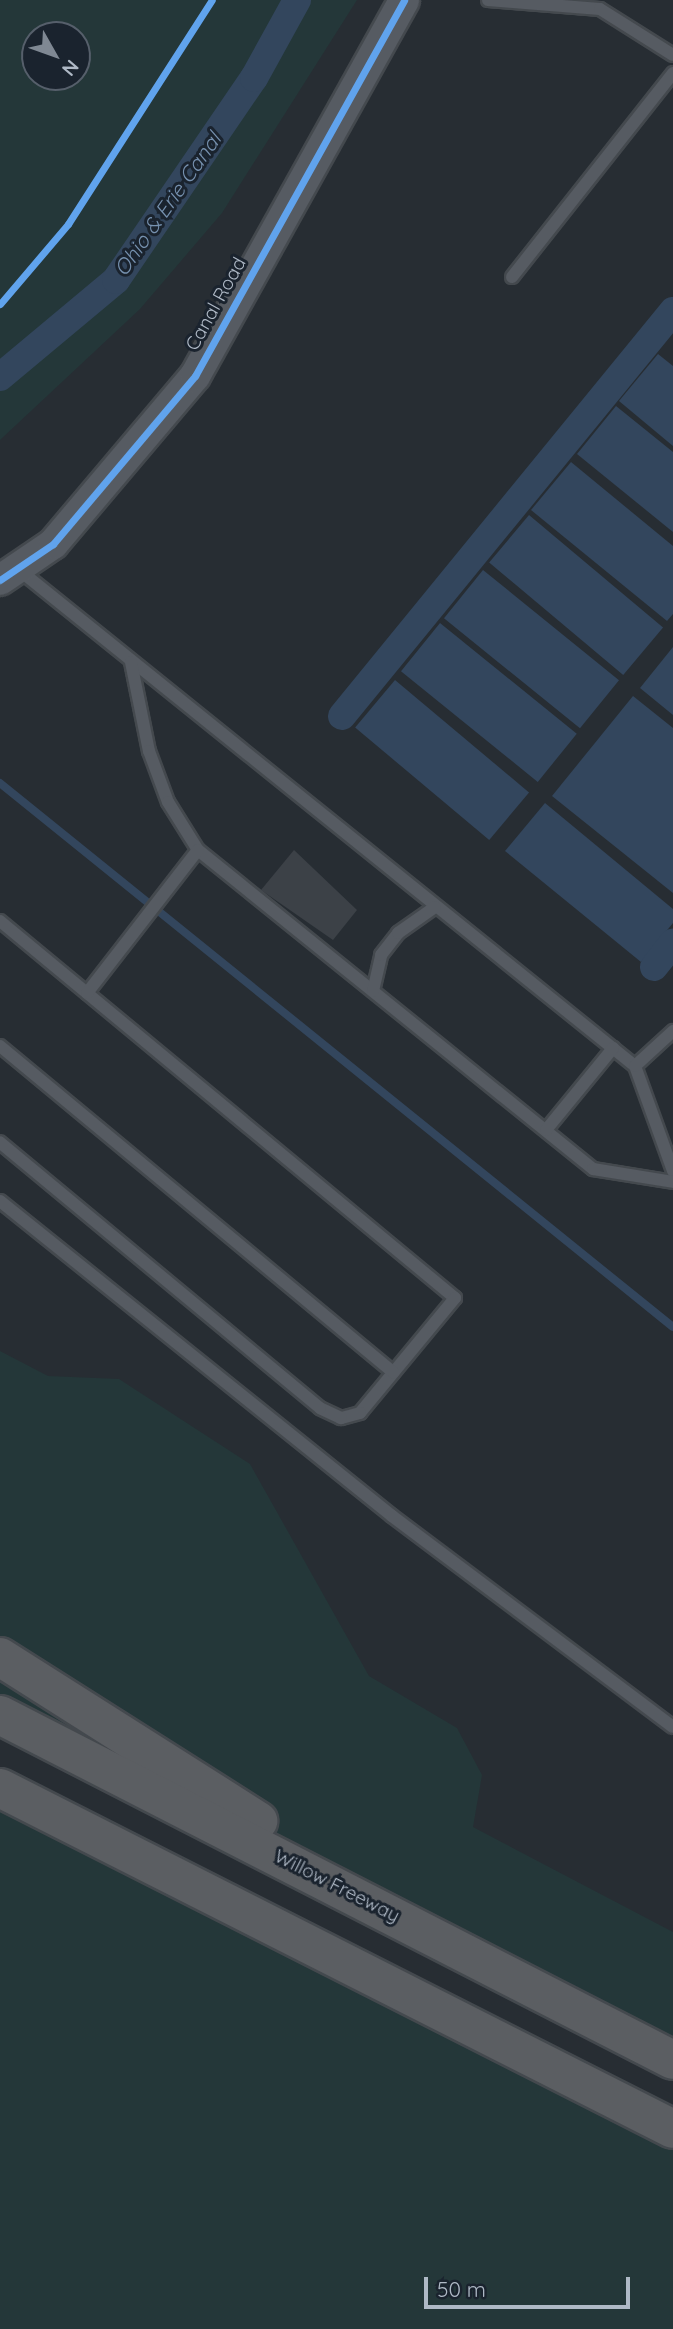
<!DOCTYPE html>
<style>
body{margin:0}
#map{position:relative;width:673px;height:2329px;overflow:hidden;background:#272d33;font-family:Quicksand,sans-serif}
div>[style]{position:absolute}
[style*='--x']{left:calc(var(--x)*1px);top:calc(var(--y)*1px);width:calc(var(--w)*1px);rotate:calc(var(--a)*1deg)}
.green>*{inset:0;background:#243739}
.water>*{inset:0;background:#33465d;transform-origin:0 0}
.stream>*{height:8px;margin:-4px;padding:0 4px;transform-origin:4px;border-radius:4px;background:#33465d}
.canal>*{height:28px;margin:-14px;padding:0 14px;transform-origin:14px;border-radius:14px;background:#33465d}
.building>*{inset:0;background:#3c4147}
.roads{filter:drop-shadow(2px 0 #44494e) drop-shadow(-2px 0 #44494e) drop-shadow(0 2px #44494e) drop-shadow(0 -2px #44494e)}
.service>*{height:12px;margin:-6px;padding:0 6px;transform-origin:6px;border-radius:6px;background:#565b62}
.tertiary>*{height:30px;margin:-15px;padding:0 15px;transform-origin:15px;border-radius:15px;background:#565b62}
.motorway>*{height:38px;margin:-19px;padding:0 19px;transform-origin:19px;border-radius:19px;background:#5b5e62}
.cycleway>*{height:7px;margin:-3.5px;padding:0 3.5px;transform-origin:3.5px;border-radius:3.5px;background:#60a3ed}
span{translate:-50% -50%;white-space:nowrap;text-align:center;line-height:1.15;-webkit-text-stroke:6px #1a232e;paint-order:stroke}
.street-label{font-size:19px;color:#afb9c6}
.water-label{font-size:21px;color:#7691af;font-style:italic}
.north{position:absolute;left:21px;top:21px;width:70px;height:70px;box-sizing:border-box;background:#1a232e;border:2px solid #565f6b;border-radius:50%;rotate:130deg;font-size:19px;font-weight:700;line-height:28px;text-align:center;color:#afb9c6}
.north::after{content:'';display:block;margin:auto;width:24px;height:32px;background:#7f8893;clip-path:polygon(50% 0,100% 100%,50% 72%,0 100%)}
.scale{position:absolute;left:424px;top:2277px;width:206px;height:32px;box-sizing:border-box;border:4px solid #afb9c6;border-top:0;padding-left:9px;font-size:21px;line-height:24px;white-space:nowrap;color:#afb9c6;-webkit-text-stroke:5px #1a232e;paint-order:stroke}
</style>
<div id="map">
<div class="green">
<div style="clip-path:polygon(evenodd,0 0,357px 0,222px 213px,140px 309px,0 440px,0 0,35px 35px,77px 35px,77px 77px,35px 77px,35px 35px)"></div>
<div style="clip-path:polygon(0 1351px,48px 1376px,119px 1379px,250px 1464px,369px 1676px,457px 1728px,482px 1775px,473px 1827px,673px 1932px,673px 2060px,0 1715px)"></div>
<div style="clip-path:polygon(0 1788px,673px 2129px,673px 2329px,0 2329px)"></div>
</div>
<div class="water">
<div style="clip-path:polygon(658px 354px,673px 366px,673px 446px,619px 401px)"></div>
<div style="clip-path:polygon(616px 406px,673px 452px,673px 532px,577px 454px)"></div>
<div style="clip-path:polygon(571px 462px,673px 546px,673px 614px,667px 621px,531px 510px)"></div>
<div style="left:529px;top:515px;width:175px;height:62px;rotate:40deg"></div>
<div style="left:483px;top:570px;width:175px;height:62px;rotate:39deg"></div>
<div style="left:440px;top:623px;width:176px;height:62px;rotate:39deg"></div>
<div style="clip-path:polygon(673px 647px,673px 715px,640px 688px)"></div>
<div style="left:395px;top:680px;width:175px;height:62px;rotate:40deg"></div>
<div style="clip-path:polygon(633px 696px,673px 728px,673px 893px,552px 796px)"></div>
<div style="clip-path:polygon(545px 803px,673px 909px,673px 923px,641px 962px,505px 851px)"></div>
</div>
<div class="stream">
<div style="--x:0;--y:783;--w:865;--a:38.95"></div>
</div>
<div class="canal">
<div style="--x:0;--y:377;--w:151;--a:-39.9"></div>
<div style="--x:116;--y:280;--w:245;--a:-55.7"></div>
<div style="--x:254;--y:78;--w:89;--a:-61.1"></div>
<div style="--x:342;--y:716;--w:523;--a:-50.74"></div>
<div style="--x:654;--y:967;--w:31;--a:-52"></div>
</div>
<div class="building">
<div style="clip-path:polygon(294px 850px,357px 910px,333px 940px,261px 890px)"></div>
</div>
<div class="roads">
<div class="service">
<div style="--x:488;--y:0;--w:112;--a:4.6"></div>
<div style="--x:600;--y:9;--w:86;--a:32.2"></div>
<div style="--x:512;--y:277;--w:260;--a:-51.7"></div>
<div style="--x:18;--y:569;--w:792;--a:38.85"></div>
<div style="--x:635;--y:1066;--w:112;--a:70.1"></div>
<div style="--x:131;--y:662;--w:91;--a:78.6"></div>
<div style="--x:149;--y:751;--w:54;--a:69.6"></div>
<div style="--x:168;--y:802;--w:57;--a:58"></div>
<div style="--x:198;--y:850;--w:508;--a:38.92"></div>
<div style="--x:593;--y:1169;--w:81;--a:9.2"></div>
<div style="--x:0;--y:921;--w:591;--a:39.64"></div>
<div style="--x:455;--y:1298;--w:149;--a:129.6"></div>
<div style="--x:360;--y:1413;--w:20;--a:165"></div>
<div style="--x:341;--y:1418;--w:23;--a:-155"></div>
<div style="--x:320;--y:1408;--w:416;--a:-140.3"></div>
<div style="--x:373;--y:991;--w:37;--a:-77"></div>
<div style="--x:381;--y:955;--w:28;--a:-52"></div>
<div style="--x:398;--y:933;--w:45;--a:-35.1"></div>
<div style="--x:87;--y:993;--w:181;--a:-52.2"></div>
<div style="--x:0;--y:1046;--w:511;--a:39.68"></div>
<div style="--x:635;--y:1066;--w:52;--a:-42.6"></div>
<div style="--x:546;--y:1130;--w:106;--a:-50.7"></div>
<div style="--x:0;--y:1201;--w:503;--a:38.78"></div>
<div style="--x:392;--y:1516;--w:351;--a:36.9"></div>
</div>
<div class="tertiary">
<div style="--x:0;--y:580;--w:64;--a:-34.2"></div>
<div style="--x:53;--y:544;--w:220;--a:-49.8"></div>
<div style="--x:195;--y:376;--w:430;--a:-60.9"></div>
</div>
<div class="motorway">
<div style="--x:0;--y:1657;--w:306;--a:32.4"></div>
<div style="--x:0;--y:1715;--w:756;--a:27.14"></div>
<div style="--x:0;--y:1788;--w:754;--a:26.87"></div>
</div>
</div>
<div class="cycleway">
<div style="--x:0;--y:304;--w:105;--a:-49.6"></div>
<div style="--x:68;--y:224;--w:266;--a:-57.3"></div>
<div style="--x:0;--y:580;--w:64;--a:-34.2"></div>
<div style="--x:53;--y:544;--w:220;--a:-49.8"></div>
<div style="--x:195;--y:376;--w:430;--a:-60.9"></div>
</div>
<div class="street-label">
<span style="left:216px;top:304px;rotate:-61deg">Canal Road</span>
<span style="left:337px;top:1886px;rotate:27deg">Willow Freeway</span>
</div>
<div class="water-label">
<span style="left:167px;top:204px;rotate:-55deg">Ohio &amp; Erie Canal</span>
</div>
<div class="north">N</div>
<div class="scale">50 m</div>
</div>
